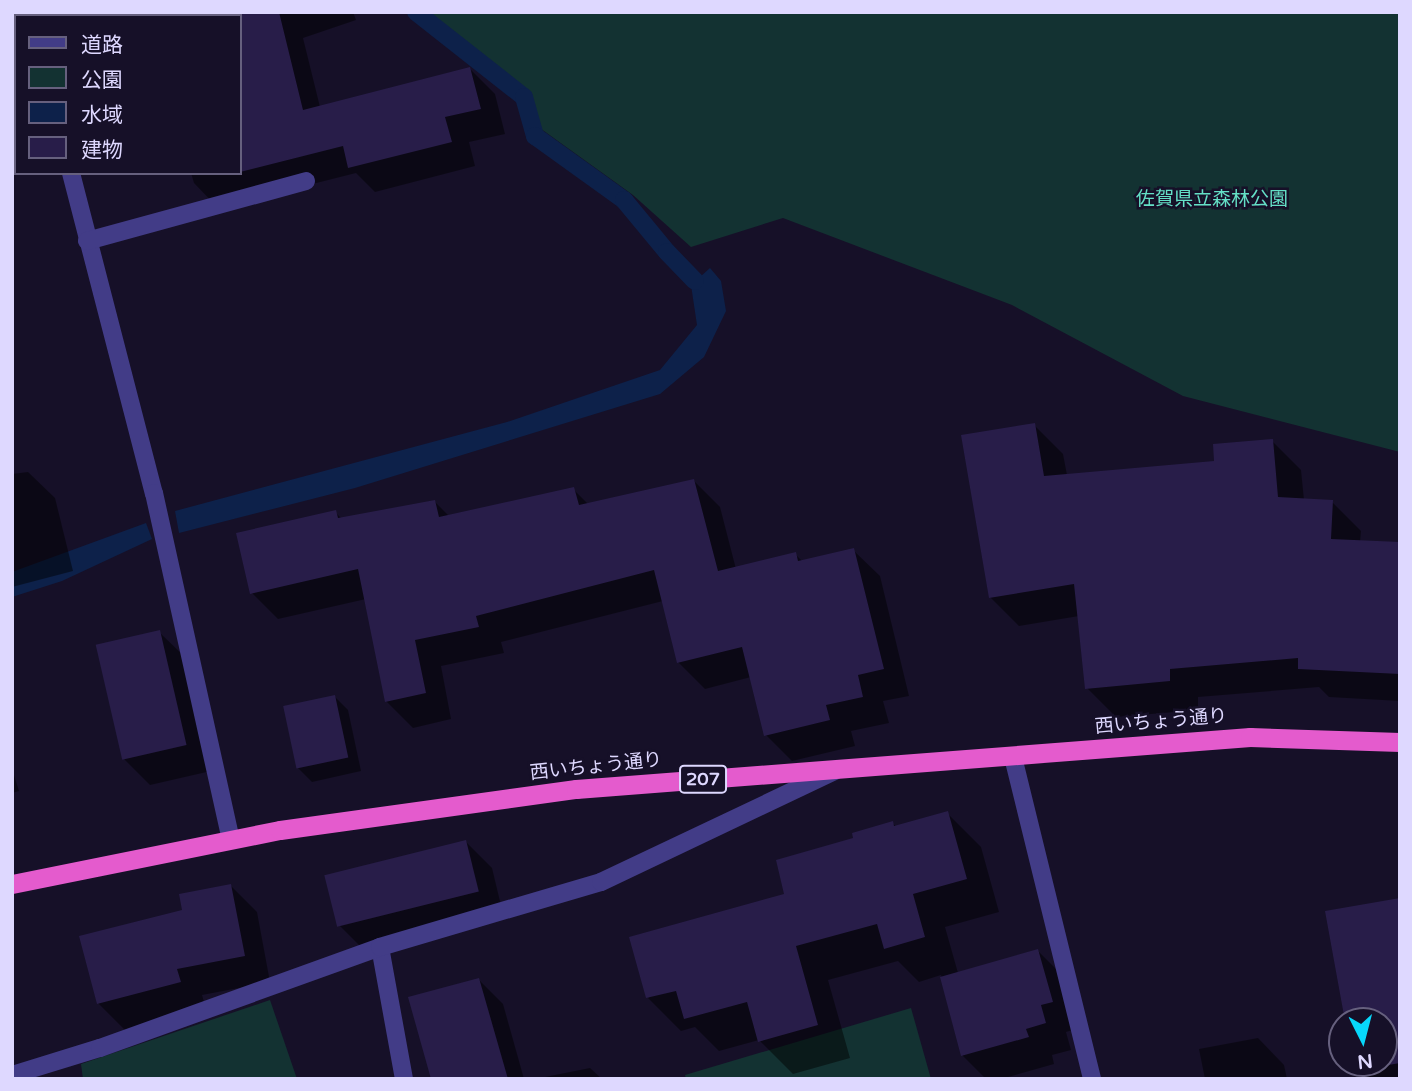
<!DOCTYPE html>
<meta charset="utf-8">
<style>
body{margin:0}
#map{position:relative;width:1412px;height:1091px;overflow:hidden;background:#161028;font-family:"Varela Round","Noto Sans JP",sans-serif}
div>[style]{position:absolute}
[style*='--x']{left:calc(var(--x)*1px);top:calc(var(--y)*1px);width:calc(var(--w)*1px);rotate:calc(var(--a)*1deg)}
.green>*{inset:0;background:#133232}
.water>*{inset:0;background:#0d214a}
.shadow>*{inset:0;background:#0007}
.stream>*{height:18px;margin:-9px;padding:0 9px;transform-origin:9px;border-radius:9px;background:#0d214a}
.building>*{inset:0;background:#281d49;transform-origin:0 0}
.minor>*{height:18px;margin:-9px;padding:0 9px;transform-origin:9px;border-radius:9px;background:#423c87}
.trunk>*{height:19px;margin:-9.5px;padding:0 9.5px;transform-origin:9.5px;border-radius:9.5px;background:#e45bcd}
span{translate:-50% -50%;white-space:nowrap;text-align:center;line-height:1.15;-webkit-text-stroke:5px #161028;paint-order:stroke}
.shield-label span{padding:2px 5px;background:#161028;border:2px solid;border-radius:5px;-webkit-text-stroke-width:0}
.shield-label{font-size:18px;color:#ded8ff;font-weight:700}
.park-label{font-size:19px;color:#64dfc6}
.street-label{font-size:19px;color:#ded8ff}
.frame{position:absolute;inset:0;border:14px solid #ded8ff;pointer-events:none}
.legend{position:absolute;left:14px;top:14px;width:228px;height:161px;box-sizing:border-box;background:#161028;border:2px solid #66607e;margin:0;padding:9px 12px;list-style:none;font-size:21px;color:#ded8ff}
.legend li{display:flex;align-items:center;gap:14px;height:35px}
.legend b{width:35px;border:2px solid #66607e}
.north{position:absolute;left:1328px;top:1007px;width:70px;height:70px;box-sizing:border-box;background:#161028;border:2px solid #66607e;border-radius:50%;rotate:174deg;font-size:19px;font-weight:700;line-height:28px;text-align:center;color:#ded8ff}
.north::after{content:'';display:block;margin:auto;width:24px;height:32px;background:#07d8fc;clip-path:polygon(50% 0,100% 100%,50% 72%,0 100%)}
</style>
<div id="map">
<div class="green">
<div style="clip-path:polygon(426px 12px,1400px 12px,1400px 452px,1183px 396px,1012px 305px,783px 218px,691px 247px,633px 195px,537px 126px,532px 94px)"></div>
<div style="clip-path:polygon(270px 1000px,297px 1079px,83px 1079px,81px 1064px)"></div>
<div style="clip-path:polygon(911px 1008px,931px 1079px,686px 1079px,685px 1075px)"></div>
</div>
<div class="water">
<div style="clip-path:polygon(710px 268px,721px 281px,726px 311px,704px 357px,660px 394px,355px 488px,179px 533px,175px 511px,507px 422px,660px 370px,697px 325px,691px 285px)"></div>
<div style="clip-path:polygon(146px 523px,152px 539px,62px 581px,12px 597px,12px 572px)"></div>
</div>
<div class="shadow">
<div style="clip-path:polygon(55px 12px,353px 12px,356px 20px,303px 38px,320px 107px,470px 69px,495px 94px,505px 134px,469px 142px,475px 166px,375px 192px,356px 173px,218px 208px,194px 183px,191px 173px,240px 173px,240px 16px,57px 16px)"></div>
<div style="clip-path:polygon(1034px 425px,1063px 454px,1067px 475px,1216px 462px,1272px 441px,1301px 470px,1304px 500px,1332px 502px,1361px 531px,1360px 542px,1400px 544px,1400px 701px,1329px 697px,1319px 687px,1198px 697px,1198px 710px,1116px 717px,1087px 688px,1079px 616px,1019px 626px,990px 597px)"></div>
<div style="clip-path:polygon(28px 472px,55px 498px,73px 571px,12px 587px,12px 474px)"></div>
<div style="clip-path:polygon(694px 481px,720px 507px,736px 569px,795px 554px,803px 562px,853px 550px,880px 576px,909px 696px,883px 701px,889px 723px,851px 731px,855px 746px,792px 761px,766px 735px,751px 677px,705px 689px,678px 662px,663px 601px,501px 642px,504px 653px,441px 666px,451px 719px,413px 728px,386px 701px,366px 599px,278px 619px,252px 593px,335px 512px,342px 519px,435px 502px,450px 517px,573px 489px,589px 505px)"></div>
<div style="clip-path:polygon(159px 632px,186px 658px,211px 771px,150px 785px,124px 759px)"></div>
<div style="clip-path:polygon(334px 696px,348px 710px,361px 771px,312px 782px,298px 768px)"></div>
<div style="clip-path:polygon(12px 769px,19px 791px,12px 793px)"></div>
<div style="clip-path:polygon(947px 813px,981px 847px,999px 912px,945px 927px,958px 973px,1038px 951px,1064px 977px,1079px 1028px,1066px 1032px,1071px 1050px,1052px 1055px,1054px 1064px,1001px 1079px,986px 1079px,963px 1056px,941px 975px,919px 982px,898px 961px,828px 980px,850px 1058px,793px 1074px,759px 1040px,719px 1051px,695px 1027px,681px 1031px,648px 998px,786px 895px,856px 840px,892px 823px,897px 827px)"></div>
<div style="clip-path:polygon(466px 842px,492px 868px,504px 918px,365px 951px,339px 925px)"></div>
<div style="clip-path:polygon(231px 886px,257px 912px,270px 982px,202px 995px,206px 1009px,125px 1030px,98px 1003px,184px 912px)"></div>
<div style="clip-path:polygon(1400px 900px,1400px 1079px,1365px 1079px,1356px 1070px,1355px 1063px,1384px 1063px,1384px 1021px,1347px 1021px)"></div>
<div style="clip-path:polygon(479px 980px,503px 1004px,524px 1079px,443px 1079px)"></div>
<div style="clip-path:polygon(1258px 1038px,1284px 1065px,1287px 1079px,1205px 1079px,1199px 1049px)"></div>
<div style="clip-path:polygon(590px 1068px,602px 1079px,535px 1079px)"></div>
</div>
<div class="stream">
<div style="--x:416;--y:12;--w:137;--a:38.2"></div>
<div style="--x:524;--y:97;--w:41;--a:74.2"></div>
<div style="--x:535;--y:136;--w:110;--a:35.7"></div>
<div style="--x:624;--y:200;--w:67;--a:50.4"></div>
<div style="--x:667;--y:252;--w:40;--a:46"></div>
</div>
<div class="building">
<div style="clip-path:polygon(240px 12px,279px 12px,303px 110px,470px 67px,481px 109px,445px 117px,452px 142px,348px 168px,343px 146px,240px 172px)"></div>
<div style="clip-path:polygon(1035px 423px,1044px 476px,1214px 461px,1213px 444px,1273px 439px,1278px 497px,1333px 500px,1331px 539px,1400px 542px,1400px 674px,1298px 669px,1298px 658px,1170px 669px,1170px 681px,1085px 689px,1074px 584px,989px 598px,961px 435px)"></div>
<div style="clip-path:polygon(694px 479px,718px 571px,796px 552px,798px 561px,854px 548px,884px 669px,858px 675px,863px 697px,826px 705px,830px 720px,764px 736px,742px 647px,677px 663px,654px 570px,476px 616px,479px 627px,415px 640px,426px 693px,385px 702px,358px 569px,250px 594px,236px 533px,336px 510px,338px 518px,435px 500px,439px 517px,574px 487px,579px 505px)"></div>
<div style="left:160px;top:630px;width:118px;height:66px;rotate:77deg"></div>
<div style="left:335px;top:695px;width:64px;height:53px;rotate:78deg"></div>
<div style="clip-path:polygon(948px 811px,967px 879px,913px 894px,925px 937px,884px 949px,877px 924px,796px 946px,818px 1025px,758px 1042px,747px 1002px,684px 1019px,676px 991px,646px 998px,629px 937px,784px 894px,776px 860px,853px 838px,852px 833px,893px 821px,894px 826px)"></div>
<div style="left:466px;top:840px;width:53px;height:146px;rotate:76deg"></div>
<div style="clip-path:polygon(231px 884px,245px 956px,177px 969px,181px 982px,97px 1004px,79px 936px,182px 910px,179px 894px)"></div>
<div style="clip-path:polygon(1400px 898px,1400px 1063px,1354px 1071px,1353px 1063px,1384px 1063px,1384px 1021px,1345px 1021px,1325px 911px)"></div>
<div style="clip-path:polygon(1038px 949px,1053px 1002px,1041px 1005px,1046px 1023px,1026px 1029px,1029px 1037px,961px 1056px,940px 977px)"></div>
<div style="clip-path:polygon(479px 978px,508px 1079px,431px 1079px,408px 997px)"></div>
</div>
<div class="minor">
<div style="--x:25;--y:12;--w:4;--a:63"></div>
<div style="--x:71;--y:173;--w:331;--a:75.5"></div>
<div style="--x:154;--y:493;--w:355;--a:77.5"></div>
<div style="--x:87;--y:241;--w:227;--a:-15.3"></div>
<div style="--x:1013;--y:757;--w:332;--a:76.2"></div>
<div style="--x:380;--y:947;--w:134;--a:79.7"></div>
<div style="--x:12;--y:1075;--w:92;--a:-17.1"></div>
<div style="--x:100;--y:1048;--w:298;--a:-19.8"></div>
<div style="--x:380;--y:947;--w:230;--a:-16.4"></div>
<div style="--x:601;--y:882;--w:259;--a:-25.4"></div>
</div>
<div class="trunk">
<div style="--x:12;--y:884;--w:273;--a:-11.4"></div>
<div style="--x:280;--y:830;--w:299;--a:-7.9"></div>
<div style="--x:576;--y:789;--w:676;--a:-4.41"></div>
<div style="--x:1250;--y:737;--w:150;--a:1.9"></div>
</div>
<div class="shield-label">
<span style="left:703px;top:779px">207</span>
</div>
<div class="park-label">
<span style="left:1212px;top:200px">佐賀県立森林公園</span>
</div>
<div class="street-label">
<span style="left:1161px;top:722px;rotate:-5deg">西いちょう通り</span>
<span style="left:596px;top:767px;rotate:-6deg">西いちょう通り</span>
</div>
<div class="frame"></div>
<ul class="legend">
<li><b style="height:9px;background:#423c87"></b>道路</li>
<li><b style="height:19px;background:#133232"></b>公園</li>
<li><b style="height:19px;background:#0d214a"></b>水域</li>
<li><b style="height:19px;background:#281d49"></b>建物</li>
</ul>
<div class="north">N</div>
</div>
